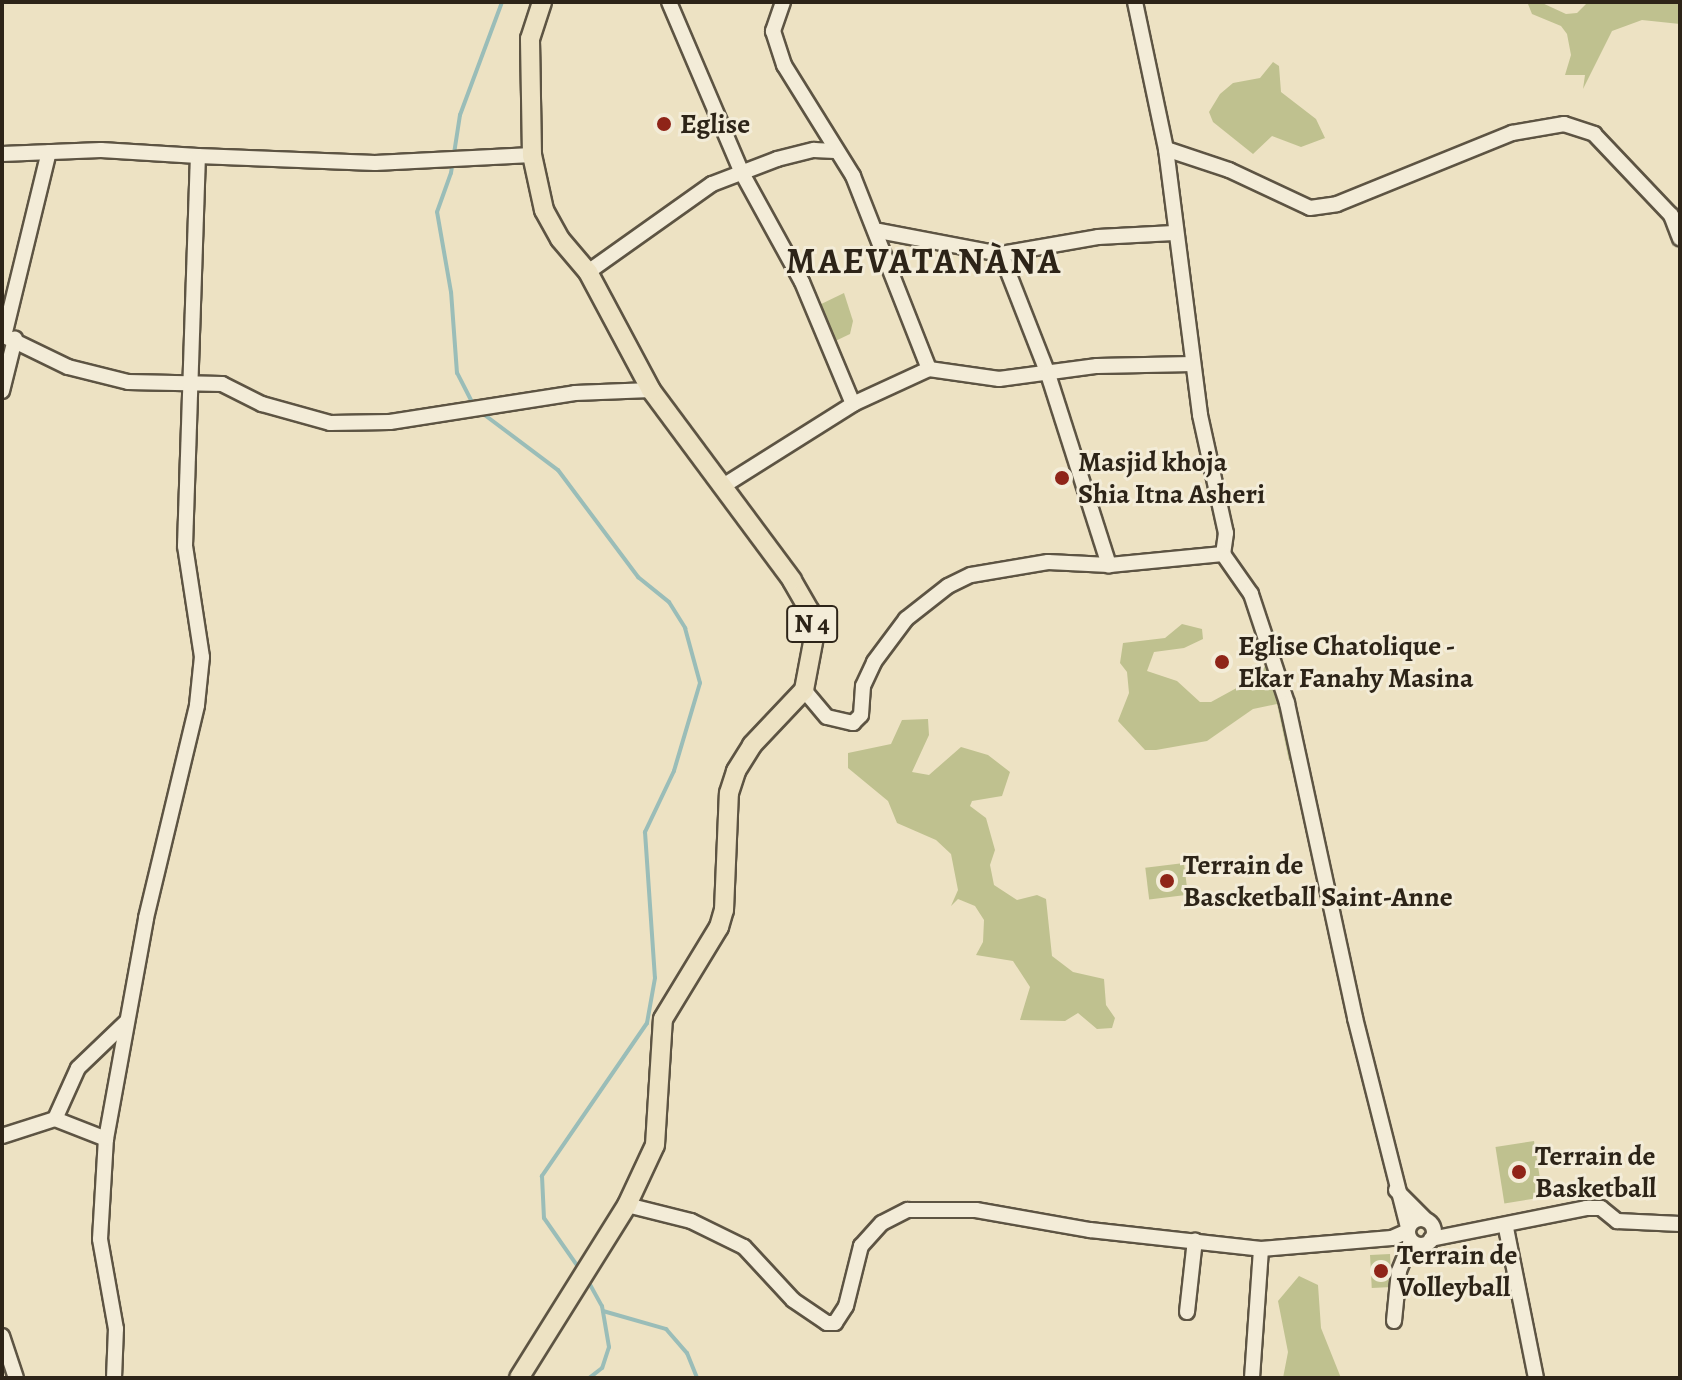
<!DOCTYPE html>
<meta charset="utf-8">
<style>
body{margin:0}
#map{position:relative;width:1682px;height:1380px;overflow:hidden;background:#ede2c3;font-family:Alegreya,serif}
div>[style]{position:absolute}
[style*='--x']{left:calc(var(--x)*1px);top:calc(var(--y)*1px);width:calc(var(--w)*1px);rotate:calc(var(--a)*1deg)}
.green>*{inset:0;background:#bfc18f;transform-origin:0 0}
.stream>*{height:4px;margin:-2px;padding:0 2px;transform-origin:2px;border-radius:2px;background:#9abdb8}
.roads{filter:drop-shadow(2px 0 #5d5443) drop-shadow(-2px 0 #5d5443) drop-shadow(0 2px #5d5443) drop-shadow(0 -2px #5d5443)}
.minor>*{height:14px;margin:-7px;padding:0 7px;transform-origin:7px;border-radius:7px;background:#f3ecd8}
.minor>.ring{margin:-7px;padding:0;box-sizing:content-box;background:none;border:14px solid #f3ecd8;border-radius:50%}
.major>*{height:18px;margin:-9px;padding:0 9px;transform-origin:9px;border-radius:9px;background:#ede2c3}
.dots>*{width:22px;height:22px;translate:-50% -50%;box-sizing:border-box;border:4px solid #f3ecd8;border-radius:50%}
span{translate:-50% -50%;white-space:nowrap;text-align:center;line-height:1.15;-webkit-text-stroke:6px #f3ecd8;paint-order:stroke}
.shield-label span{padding:2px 6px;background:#f3ecd8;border:2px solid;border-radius:6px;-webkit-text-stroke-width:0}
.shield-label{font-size:26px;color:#2d2418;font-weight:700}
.poi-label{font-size:28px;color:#2d2418;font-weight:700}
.left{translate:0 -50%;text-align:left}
.district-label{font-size:36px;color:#2d2418;font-weight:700;letter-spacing:2px}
.frame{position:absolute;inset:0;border:4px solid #2d2418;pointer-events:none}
</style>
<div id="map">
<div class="green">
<div style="clip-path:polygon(1540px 2px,1566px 14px,1577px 13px,1588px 2px,1680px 2px,1680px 24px,1642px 20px,1612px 31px,1583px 89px,1585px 75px,1565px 75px,1571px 55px,1567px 34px,1561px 26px,1532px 14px,1528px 4px)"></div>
<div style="clip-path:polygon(1273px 62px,1279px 66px,1281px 92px,1316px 119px,1325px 138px,1301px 147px,1272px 136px,1253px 154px,1213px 122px,1209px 112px,1220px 94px,1233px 83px,1260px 78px)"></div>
<div style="clip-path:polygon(844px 293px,853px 321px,850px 334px,829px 344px,815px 307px)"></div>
<div style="clip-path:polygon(1182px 624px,1202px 629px,1203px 639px,1184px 648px,1154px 652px,1147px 671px,1177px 681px,1200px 702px,1211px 702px,1253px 679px,1268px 663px,1300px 757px,1289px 761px,1277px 704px,1253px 709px,1207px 741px,1156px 750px,1145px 750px,1118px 721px,1129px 693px,1127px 672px,1120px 663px,1123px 643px,1165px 638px)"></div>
<div style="clip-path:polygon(928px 719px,929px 735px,912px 772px,929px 775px,961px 747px,988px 755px,1010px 772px,1002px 796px,972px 801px,970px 806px,986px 818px,995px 850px,990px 865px,994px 885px,1017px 900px,1037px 895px,1046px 899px,1052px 956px,1073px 972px,1104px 979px,1106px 1005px,1115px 1018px,1112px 1028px,1097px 1029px,1078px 1013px,1065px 1021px,1020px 1020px,1030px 987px,1013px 961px,976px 955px,983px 942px,984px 920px,975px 906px,958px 899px,951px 906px,958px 890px,951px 854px,936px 840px,897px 823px,888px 801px,848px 768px,848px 753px,891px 744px,902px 720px)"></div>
<div style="left:1184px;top:863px;width:32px;height:39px;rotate:83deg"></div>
<div style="left:1534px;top:1141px;width:57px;height:39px;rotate:81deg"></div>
<div style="left:1390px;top:1254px;width:33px;height:20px;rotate:87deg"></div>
<div style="clip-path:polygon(1299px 1276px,1318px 1285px,1321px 1328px,1341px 1378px,1283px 1378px,1288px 1352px,1278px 1301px)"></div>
</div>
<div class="stream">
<div style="--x:473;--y:404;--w:35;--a:-117"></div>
<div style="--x:457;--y:373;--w:81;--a:-94.2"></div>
<div style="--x:451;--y:292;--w:81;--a:-99.9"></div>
<div style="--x:437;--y:212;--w:41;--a:-70.3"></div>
<div style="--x:451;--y:173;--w:59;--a:-81.2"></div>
<div style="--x:460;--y:115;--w:121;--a:-69.6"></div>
<div style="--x:482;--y:413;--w:95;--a:36.9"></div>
<div style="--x:558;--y:470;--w:134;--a:53.2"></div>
<div style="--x:638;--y:577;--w:40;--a:39"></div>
<div style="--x:669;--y:602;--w:31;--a:58"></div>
<div style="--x:685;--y:628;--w:57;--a:74.7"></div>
<div style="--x:700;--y:683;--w:92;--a:106.5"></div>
<div style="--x:674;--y:771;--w:68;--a:115.4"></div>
<div style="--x:645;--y:832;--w:146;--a:86.1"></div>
<div style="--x:655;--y:978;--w:46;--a:100.1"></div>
<div style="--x:647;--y:1023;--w:186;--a:124.5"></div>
<div style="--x:542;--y:1176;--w:42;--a:87.3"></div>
<div style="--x:544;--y:1218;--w:65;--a:55.1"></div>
<div style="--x:588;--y:1281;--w:29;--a:61"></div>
<div style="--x:602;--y:1306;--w:42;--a:80.3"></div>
<div style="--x:609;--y:1347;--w:22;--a:108"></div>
<div style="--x:602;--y:1368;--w:16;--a:142"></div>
<div style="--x:603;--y:1311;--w:66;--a:15.9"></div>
<div style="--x:666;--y:1329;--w:32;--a:49"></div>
<div style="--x:687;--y:1353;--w:27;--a:68"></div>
</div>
<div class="roads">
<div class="minor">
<div style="--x:669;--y:2;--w:186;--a:66.9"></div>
<div style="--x:742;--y:173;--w:124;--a:61.2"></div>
<div style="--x:802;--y:282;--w:132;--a:67.3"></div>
<div style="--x:783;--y:2;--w:31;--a:109"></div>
<div style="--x:773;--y:31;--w:36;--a:72"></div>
<div style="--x:784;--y:65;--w:131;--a:58.1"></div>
<div style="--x:853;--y:176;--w:207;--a:68.5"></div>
<div style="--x:929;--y:369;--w:71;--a:8.1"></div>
<div style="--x:999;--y:379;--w:99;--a:-7.6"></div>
<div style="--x:1097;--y:366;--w:96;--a:-1.2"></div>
<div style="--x:1135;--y:2;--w:150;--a:78.1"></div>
<div style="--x:1166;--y:149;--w:268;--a:82.7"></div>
<div style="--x:1200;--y:415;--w:121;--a:77.6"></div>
<div style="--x:1226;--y:533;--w:21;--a:98"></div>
<div style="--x:1223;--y:554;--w:49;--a:55"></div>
<div style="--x:1251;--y:594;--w:115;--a:71.7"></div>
<div style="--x:1287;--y:703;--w:322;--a:77.8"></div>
<div style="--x:1355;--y:1018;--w:217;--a:75.8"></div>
<div style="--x:1166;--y:149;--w:66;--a:18.4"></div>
<div style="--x:1229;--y:170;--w:89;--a:25.1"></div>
<div style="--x:1310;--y:208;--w:27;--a:-8"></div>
<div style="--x:1337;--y:204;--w:189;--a:-22.1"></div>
<div style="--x:1512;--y:133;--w:53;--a:-9.8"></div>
<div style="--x:1564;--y:124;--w:32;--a:18"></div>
<div style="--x:1594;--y:134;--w:112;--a:46.5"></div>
<div style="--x:1671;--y:215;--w:25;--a:69"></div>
<div style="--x:2;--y:154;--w:99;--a:-2.3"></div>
<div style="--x:101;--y:150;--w:97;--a:3.5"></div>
<div style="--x:879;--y:231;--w:124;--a:10.7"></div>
<div style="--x:1001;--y:254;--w:98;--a:-9.9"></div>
<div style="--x:1098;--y:237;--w:76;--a:-3"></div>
<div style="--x:1001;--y:254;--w:129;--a:68.6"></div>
<div style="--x:1048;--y:374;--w:201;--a:72.3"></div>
<div style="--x:1109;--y:565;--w:115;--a:-5.5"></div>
<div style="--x:588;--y:272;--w:152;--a:-35.4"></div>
<div style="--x:712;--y:184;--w:70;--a:-21"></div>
<div style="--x:777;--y:159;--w:38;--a:-14"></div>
<div style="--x:814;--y:150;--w:21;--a:3"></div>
<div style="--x:2;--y:335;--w:73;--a:25.9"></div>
<div style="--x:68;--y:367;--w:62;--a:14"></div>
<div style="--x:128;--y:382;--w:94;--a:1.2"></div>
<div style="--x:222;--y:384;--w:45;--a:26.6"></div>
<div style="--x:262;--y:404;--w:71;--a:15.6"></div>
<div style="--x:330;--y:423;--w:60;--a:-1"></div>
<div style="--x:390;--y:422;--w:187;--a:-8.9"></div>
<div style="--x:575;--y:393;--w:76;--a:-2.3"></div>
<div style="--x:4;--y:336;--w:189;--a:-76.3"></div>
<div style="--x:2;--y:391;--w:54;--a:-76"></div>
<div style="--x:723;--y:486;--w:154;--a:-32.2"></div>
<div style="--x:853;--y:404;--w:84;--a:-24.7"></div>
<div style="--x:804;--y:690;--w:35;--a:50"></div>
<div style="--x:827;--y:717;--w:27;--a:13"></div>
<div style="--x:853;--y:723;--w:11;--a:-45"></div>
<div style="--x:861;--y:715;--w:29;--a:-86"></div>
<div style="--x:863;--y:686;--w:26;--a:-65"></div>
<div style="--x:874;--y:662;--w:54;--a:-53.3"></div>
<div style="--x:906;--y:619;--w:53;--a:-38.2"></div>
<div style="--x:948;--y:586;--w:25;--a:-26"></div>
<div style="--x:971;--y:575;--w:78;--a:-9.6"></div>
<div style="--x:1048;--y:562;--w:61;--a:2.8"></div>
<div style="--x:55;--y:1119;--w:55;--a:21.4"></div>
<div style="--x:2;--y:1136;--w:56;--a:-17.8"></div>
<div style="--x:55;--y:1119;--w:56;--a:-65.7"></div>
<div style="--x:78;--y:1068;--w:68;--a:-43.8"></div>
<div style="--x:1396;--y:1190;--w:42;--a:45"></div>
<div style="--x:627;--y:1205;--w:66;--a:14"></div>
<div style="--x:691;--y:1221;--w:59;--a:26.1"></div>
<div style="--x:744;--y:1247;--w:72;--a:47.2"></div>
<div style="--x:793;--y:1300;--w:41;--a:34.1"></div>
<div style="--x:827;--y:1323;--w:8;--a:0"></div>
<div style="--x:835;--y:1323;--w:20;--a:-57"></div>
<div style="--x:846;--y:1306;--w:62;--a:-76"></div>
<div style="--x:861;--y:1246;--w:31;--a:-48"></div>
<div style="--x:882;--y:1223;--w:29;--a:-27"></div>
<div style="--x:908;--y:1210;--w:68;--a:0"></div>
<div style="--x:976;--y:1210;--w:116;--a:10"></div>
<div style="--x:1090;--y:1230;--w:172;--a:6.3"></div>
<div style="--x:1261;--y:1249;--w:131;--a:-4.8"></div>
<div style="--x:1392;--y:1238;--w:17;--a:-24"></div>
<div class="ring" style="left:1408px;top:1219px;width:12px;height:12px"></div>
<div style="--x:1506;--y:1228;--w:153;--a:78.7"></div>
<div style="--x:1431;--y:1239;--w:158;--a:-11.3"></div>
<div style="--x:1586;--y:1208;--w:15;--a:0"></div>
<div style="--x:1601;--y:1208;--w:21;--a:39"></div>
<div style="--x:1617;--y:1221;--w:63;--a:2.7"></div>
<div style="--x:1187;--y:1312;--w:72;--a:-83.7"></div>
<div style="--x:1394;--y:1321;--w:50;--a:-84.3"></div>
<div style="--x:1399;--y:1271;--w:32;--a:-68"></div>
<div style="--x:2;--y:1336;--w:44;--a:71.6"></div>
<div style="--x:114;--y:1378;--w:49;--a:-87.7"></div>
<div style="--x:116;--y:1329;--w:91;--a:-100.1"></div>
<div style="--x:100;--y:1239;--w:100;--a:-86.6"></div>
<div style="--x:106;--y:1139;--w:225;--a:-79.7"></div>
<div style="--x:146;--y:918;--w:219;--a:-76.5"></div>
<div style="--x:197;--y:705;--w:48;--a:-84.1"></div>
<div style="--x:202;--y:657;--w:112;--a:-98.7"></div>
<div style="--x:185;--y:546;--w:390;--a:-88.1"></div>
<div style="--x:198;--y:156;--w:177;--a:2.3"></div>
<div style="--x:375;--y:163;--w:157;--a:-2.9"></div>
<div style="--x:1252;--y:1378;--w:129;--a:-86"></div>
</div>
<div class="major">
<div style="--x:519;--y:1378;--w:204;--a:-58"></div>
<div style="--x:627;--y:1205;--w:66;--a:-65"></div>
<div style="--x:655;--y:1145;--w:126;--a:-86.4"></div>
<div style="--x:663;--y:1019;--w:108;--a:-58.7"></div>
<div style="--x:719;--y:927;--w:18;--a:-74"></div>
<div style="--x:724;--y:910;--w:117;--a:-87.6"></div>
<div style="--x:729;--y:793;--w:23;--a:-72"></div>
<div style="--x:736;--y:771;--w:31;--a:-58"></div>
<div style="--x:752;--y:745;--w:76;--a:-46.6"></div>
<div style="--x:804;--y:690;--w:54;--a:-79.3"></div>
<div style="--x:814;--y:637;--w:27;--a:-100"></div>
<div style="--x:809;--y:610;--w:34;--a:-120"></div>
<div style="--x:792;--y:580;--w:237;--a:-126.6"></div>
<div style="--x:651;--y:390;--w:134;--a:-118.1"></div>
<div style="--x:588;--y:272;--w:43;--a:-130.3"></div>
<div style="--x:560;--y:239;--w:33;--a:-119"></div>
<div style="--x:544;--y:210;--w:56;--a:-102.3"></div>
<div style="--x:532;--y:155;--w:116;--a:-91"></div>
<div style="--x:530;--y:39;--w:39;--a:-72"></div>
</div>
</div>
<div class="dots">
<div style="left:664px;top:124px;background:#8f2418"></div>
<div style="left:1062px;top:478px;background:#8f2418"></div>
<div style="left:1222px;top:662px;background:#8f2418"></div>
<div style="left:1167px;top:881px;background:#8f2418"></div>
<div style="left:1519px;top:1172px;background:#8f2418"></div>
<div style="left:1381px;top:1271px;background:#8f2418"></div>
</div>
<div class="shield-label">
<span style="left:812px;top:624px">N 4</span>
</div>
<div class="poi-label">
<span class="left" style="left:680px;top:124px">Eglise</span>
<span class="left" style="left:1078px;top:478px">Masjid khoja<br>Shia Itna Asheri</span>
<span class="left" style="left:1238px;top:662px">Eglise Chatolique -<br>Ekar Fanahy Masina</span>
<span class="left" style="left:1183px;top:881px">Terrain de<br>Bascketball Saint-Anne</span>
<span class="left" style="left:1535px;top:1172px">Terrain de<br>Basketball</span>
<span class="left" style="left:1397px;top:1271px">Terrain de<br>Volleyball</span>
</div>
<div class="district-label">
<span style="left:924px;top:261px">MAEVATANÀNA</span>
</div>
<div class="frame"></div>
</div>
